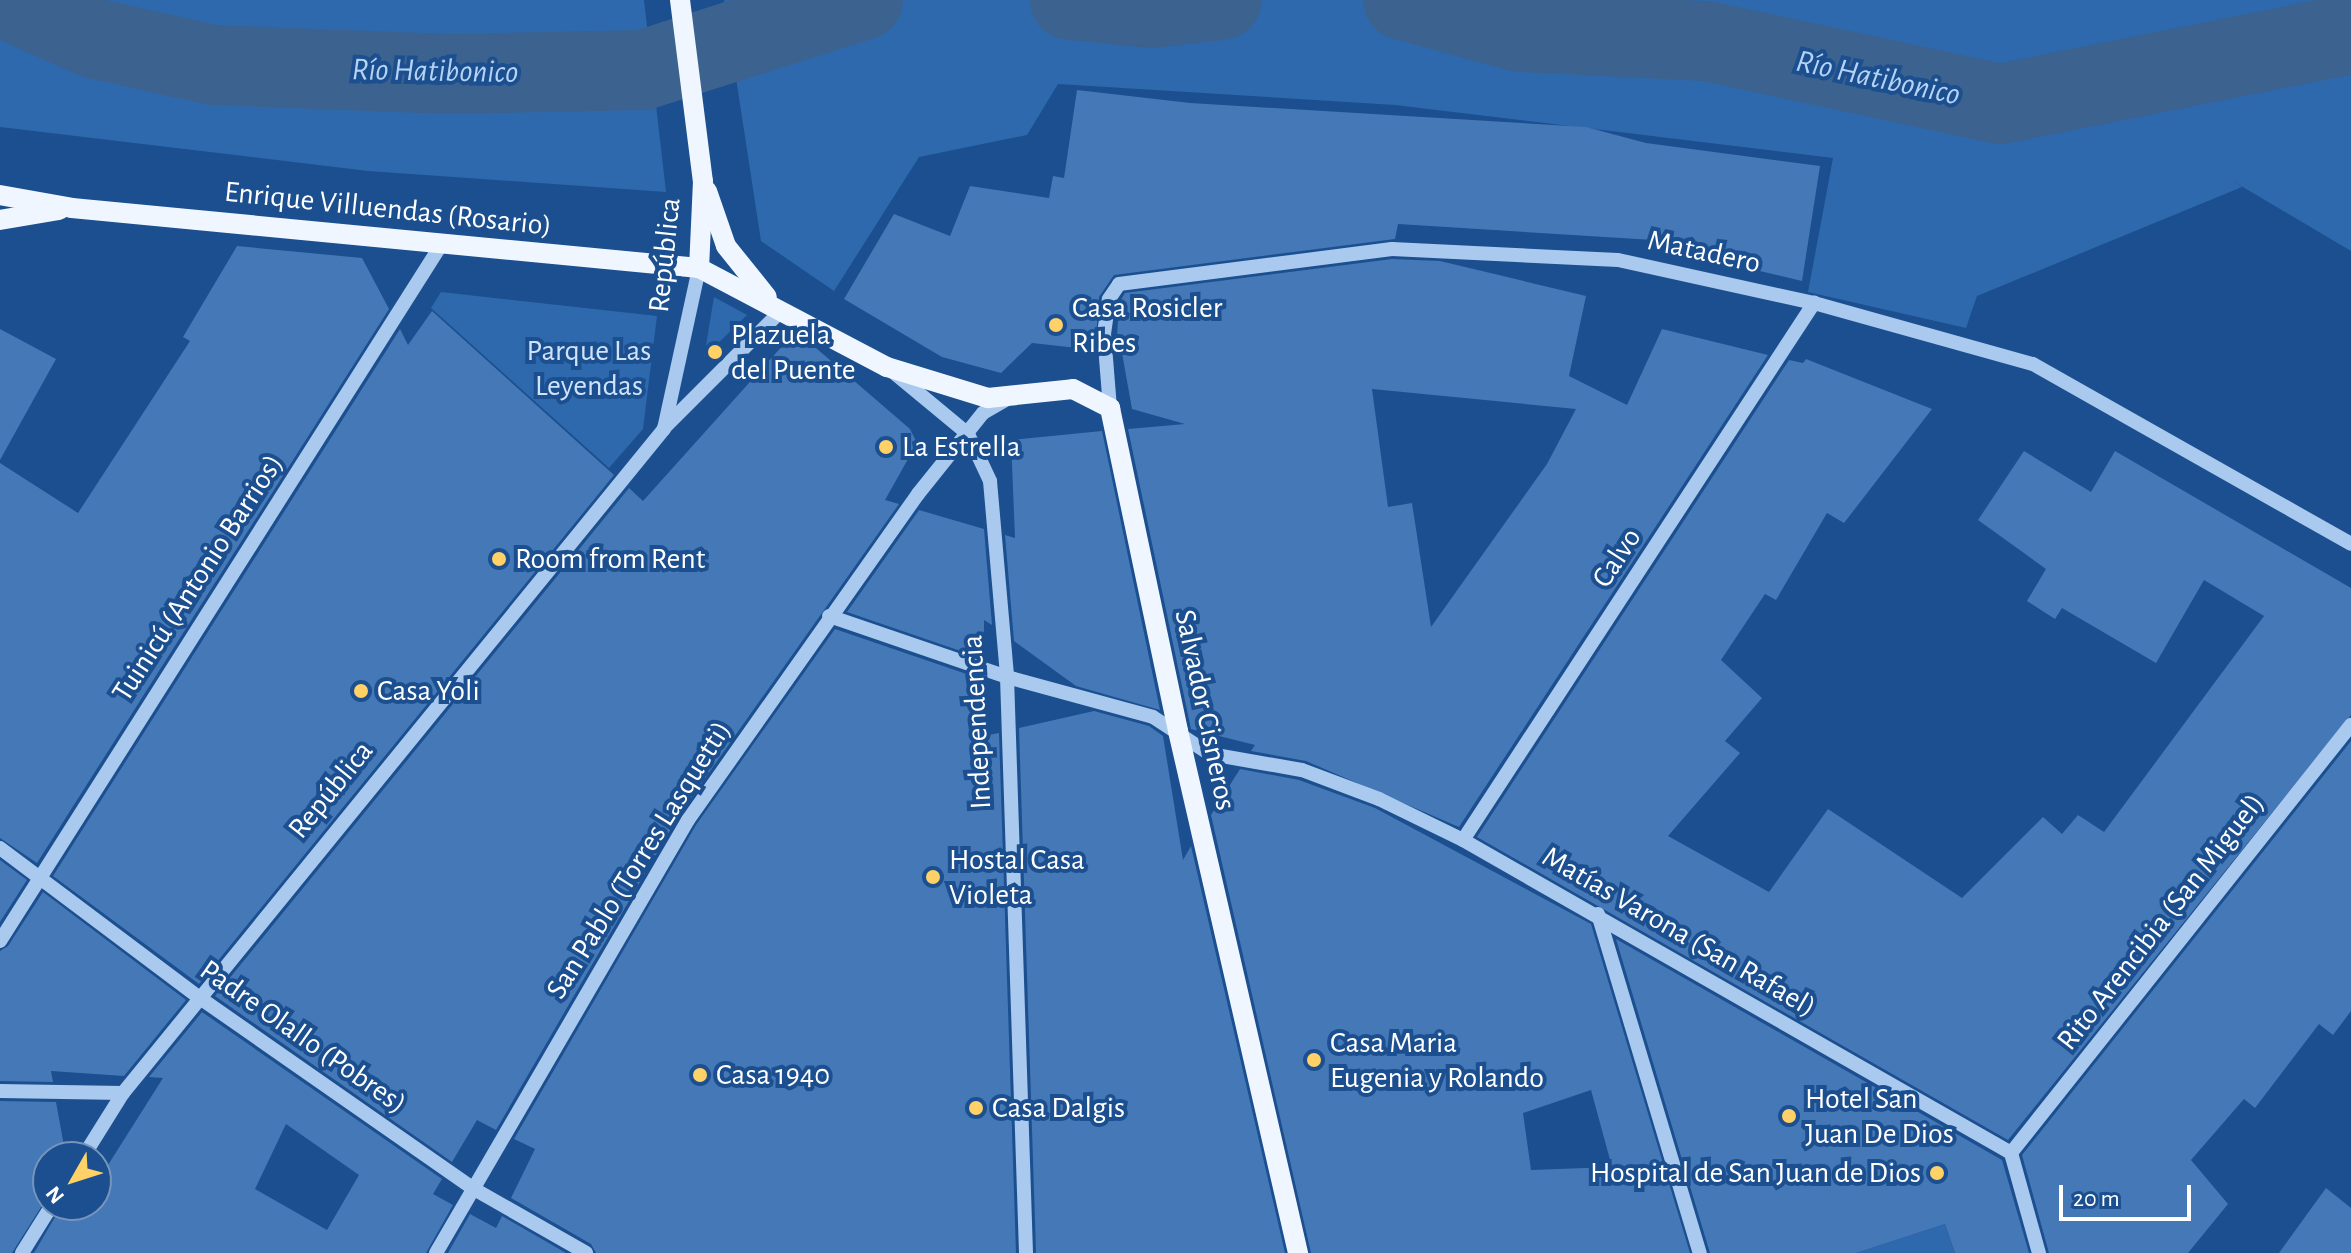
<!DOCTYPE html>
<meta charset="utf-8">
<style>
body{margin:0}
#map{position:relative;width:2351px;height:1253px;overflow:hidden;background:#1b4f8f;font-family:"Alegreya Sans",sans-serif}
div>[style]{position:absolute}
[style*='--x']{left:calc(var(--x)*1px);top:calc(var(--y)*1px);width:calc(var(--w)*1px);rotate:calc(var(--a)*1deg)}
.green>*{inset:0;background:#2e69ad}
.river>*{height:80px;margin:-40px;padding:0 40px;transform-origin:40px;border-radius:40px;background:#3c6290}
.building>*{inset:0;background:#4478b7}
.minor>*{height:14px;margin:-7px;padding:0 7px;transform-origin:7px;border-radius:7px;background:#a9c9ee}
.major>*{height:20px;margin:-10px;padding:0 10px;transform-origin:10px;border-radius:10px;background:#f0f6ff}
.dots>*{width:22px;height:22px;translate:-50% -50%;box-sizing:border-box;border:4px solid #1b4f8f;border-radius:50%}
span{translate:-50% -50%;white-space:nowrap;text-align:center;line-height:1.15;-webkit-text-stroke:8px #1b4f8f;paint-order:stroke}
.street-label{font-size:30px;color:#fff}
.poi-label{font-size:30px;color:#fff}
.left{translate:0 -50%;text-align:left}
.right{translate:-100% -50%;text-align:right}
.park-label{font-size:30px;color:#cfe3fa}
.water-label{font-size:32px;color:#b5d3f5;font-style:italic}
.north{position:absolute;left:32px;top:1141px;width:80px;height:80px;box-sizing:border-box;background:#1b4f8f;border:2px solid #7695bc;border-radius:50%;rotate:231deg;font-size:22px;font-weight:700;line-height:32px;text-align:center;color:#fff}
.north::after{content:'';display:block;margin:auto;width:28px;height:36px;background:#ffd166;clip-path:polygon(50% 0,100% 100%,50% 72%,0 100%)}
.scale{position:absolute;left:2059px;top:1185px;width:132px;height:36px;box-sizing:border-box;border:4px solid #fff;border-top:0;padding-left:10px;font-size:24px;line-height:28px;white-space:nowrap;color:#fff;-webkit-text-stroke:6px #1b4f8f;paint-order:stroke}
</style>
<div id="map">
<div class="green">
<div style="clip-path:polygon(0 0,644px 0,666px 192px,368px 171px,0 127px)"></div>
<div style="clip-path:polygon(724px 0,2351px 0,2351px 251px,2231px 180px,2242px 187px,1977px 296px,1966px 328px,1808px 292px,1833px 158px,1395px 105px,1058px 84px,1027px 135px,919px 157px,834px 291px,761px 241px)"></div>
<div style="clip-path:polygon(441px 292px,657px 316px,643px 429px,609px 468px,431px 308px)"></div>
<div style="clip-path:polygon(714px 297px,747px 315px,704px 357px)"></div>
<div style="clip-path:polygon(1945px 1224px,1955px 1253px,1856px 1253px)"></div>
</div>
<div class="river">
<div style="--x:8;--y:0;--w:96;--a:23.9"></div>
<div style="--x:96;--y:39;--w:120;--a:12.5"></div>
<div style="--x:213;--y:65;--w:236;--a:2.2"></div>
<div style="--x:449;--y:74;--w:194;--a:-1.2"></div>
<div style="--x:643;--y:70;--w:231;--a:-17.7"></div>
<div style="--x:1070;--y:0;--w:81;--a:5.6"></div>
<div style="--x:1151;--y:8;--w:71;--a:-6.4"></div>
<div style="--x:1403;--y:0;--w:121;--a:15.3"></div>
<div style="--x:1520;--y:32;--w:186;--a:2.8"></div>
<div style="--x:1706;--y:41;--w:301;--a:12.1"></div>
<div style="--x:2000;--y:104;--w:358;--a:-11.3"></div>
</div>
<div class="building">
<div style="clip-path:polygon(1077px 90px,1190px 103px,1586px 127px,1646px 143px,1820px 166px,1802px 281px,1687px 254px,1686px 242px,1398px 224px,1395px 239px,1114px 275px,1099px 297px,1095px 350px,1032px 343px,1001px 373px,942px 357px,844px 299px,894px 214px,950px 236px,970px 186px,1049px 198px,1053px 176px,1064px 178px)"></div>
<div style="clip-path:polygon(237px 246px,362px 258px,389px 309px,37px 863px,0 838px,0 463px,78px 513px,190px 341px,183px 337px)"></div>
<div style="clip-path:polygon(evenodd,1392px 259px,1440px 261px,1586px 296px,1569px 376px,1627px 405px,1662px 329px,1768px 355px,1459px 827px,1306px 761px,1251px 751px,1255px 745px,1191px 729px,1128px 429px,1185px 424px,1132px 409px,1122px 353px,1116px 352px,1119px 303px,1125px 293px,1392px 259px,1372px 389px,1576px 409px,1547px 464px,1431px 627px,1412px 503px,1388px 507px,1372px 389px)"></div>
<div style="clip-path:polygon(432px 311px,614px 475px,199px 984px,53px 876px,400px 329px,408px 345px)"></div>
<div style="clip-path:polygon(0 329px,56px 359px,0 460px)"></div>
<div style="clip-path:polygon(809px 342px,910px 429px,917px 443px,885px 500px,899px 504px,679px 815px,496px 1130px,477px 1120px,452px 1162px,215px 996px,629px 488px,643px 501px,785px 343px)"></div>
<div style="clip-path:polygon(1806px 359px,1932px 409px,1844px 523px,1827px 513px,1776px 600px,1765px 594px,1721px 660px,1762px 698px,1725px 741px,1740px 753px,1668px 836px,1769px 892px,1828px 809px,1962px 898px,2043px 817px,2062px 834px,2078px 815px,2104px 832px,2264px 616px,2204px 580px,2156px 663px,2062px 608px,2055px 619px,2027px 601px,2046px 569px,1978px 520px,2024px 451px,2091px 492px,2115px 451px,2351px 588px,2351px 715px,2008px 1140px,1477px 837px,1789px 360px,1803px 363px)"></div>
<div style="clip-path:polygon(1102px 431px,1160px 710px,1076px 686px,1014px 641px,1005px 535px,1015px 538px,1011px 440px)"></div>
<div style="clip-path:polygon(919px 510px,984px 529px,992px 625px,984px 620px,984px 659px,847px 612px)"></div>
<div style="clip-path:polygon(835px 629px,984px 680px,984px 736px,999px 733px,1016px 1253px,596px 1253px,591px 1244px,511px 1198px,535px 1149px,514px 1139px,696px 825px)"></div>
<div style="clip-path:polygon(1094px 711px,1149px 726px,1163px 736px,1183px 860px,1191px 846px,1285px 1253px,1036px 1253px,1019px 728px)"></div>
<div style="clip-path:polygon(2351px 741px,2351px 1011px,2333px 1035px,2319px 1024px,2255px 1108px,2244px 1099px,2191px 1160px,2228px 1204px,2188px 1253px,2049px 1253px,2022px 1155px)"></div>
<div style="clip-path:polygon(evenodd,1240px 769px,1299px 780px,1375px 808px,1591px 924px,1690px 1253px,1311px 1253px,1211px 815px,1240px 769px,1591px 1090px,1612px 1167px,1531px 1170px,1523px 1113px,1591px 1090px)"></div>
<div style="clip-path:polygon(0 860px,27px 880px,0 922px)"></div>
<div style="clip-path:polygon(43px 892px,186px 1000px,124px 1076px,51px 1071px,53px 1082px,0 1081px,0 951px,8px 946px)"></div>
<div style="clip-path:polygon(1616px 939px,2002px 1160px,2029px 1253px,1955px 1253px,1945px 1224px,1856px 1253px,1710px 1253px)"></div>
<div style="clip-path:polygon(evenodd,202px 1012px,442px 1179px,433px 1194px,453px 1205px,426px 1253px,34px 1253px,62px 1205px,74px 1205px,77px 1218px,84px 1205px,96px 1205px,96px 1184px,163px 1078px,149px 1077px,202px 1012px,286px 1124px,359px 1175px,327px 1230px,255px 1189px,286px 1124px)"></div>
<div style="clip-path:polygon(0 1101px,56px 1102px,66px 1157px,48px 1157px,48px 1196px,12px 1253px,0 1253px)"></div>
<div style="clip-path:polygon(2326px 1188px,2351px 1208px,2351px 1253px,2279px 1253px)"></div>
<div style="clip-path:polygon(470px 1214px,496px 1228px,502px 1216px,566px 1253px,448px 1253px)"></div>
</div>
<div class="minor">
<div style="--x:892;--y:371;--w:99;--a:39.7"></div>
<div style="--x:968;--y:434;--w:52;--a:64.9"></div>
<div style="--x:990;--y:481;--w:197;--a:85"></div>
<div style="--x:1007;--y:677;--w:576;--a:88.11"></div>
<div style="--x:1110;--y:408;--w:74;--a:-94.6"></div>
<div style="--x:1104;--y:334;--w:35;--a:-82"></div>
<div style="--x:1109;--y:299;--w:18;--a:-56"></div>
<div style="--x:1119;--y:284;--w:275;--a:-7.3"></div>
<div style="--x:1392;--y:249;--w:226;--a:2.8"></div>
<div style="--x:1618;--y:260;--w:201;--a:12.4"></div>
<div style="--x:1814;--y:303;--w:227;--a:15.6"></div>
<div style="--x:2033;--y:364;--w:365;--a:29.5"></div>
<div style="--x:664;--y:428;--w:165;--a:-45"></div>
<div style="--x:829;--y:616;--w:188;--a:18.9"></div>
<div style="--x:1007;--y:677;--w:151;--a:15.3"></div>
<div style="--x:1153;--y:717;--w:68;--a:33"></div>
<div style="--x:1210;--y:754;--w:93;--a:9.9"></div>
<div style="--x:1302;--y:770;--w:82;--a:20.6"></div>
<div style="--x:1379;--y:799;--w:93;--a:26"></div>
<div style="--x:1463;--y:840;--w:631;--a:29.73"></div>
<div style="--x:2011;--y:1153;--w:104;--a:74.4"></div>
<div style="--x:1463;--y:840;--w:642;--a:-56.83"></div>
<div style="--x:0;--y:848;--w:250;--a:36.9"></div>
<div style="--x:200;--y:998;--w:334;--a:34.9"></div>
<div style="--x:474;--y:1189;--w:129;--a:29.7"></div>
<div style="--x:1598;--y:914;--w:354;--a:73.3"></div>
<div style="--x:0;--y:941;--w:824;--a:-57.64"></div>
<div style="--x:0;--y:1091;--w:123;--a:0.9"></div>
<div style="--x:2011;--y:1153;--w:547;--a:-51.54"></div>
<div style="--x:83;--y:1157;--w:75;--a:-58"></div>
<div style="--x:123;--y:1093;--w:856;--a:-50.83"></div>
<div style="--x:664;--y:429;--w:165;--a:-77.7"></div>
<div style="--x:22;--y:1253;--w:57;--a:-58"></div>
<div style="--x:436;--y:1253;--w:501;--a:-59.8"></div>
<div style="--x:688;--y:820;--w:399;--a:-54.8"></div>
<div style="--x:918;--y:494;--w:104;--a:-51.3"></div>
<div style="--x:983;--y:413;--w:28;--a:-30"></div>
</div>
<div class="major">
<div style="--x:680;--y:0;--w:182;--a:82.8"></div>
<div style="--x:703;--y:181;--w:87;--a:92.6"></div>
<div style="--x:707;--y:191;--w:58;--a:70.9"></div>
<div style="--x:726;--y:246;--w:65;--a:51.2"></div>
<div style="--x:0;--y:195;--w:73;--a:10.2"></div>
<div style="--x:72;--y:208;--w:630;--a:5.47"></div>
<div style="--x:699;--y:268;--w:212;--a:27.8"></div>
<div style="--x:887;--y:367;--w:106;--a:17.1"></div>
<div style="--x:988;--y:398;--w:85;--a:-6"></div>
<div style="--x:1073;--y:389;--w:42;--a:27.2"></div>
<div style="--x:1110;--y:408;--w:330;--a:78.1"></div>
<div style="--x:1178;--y:731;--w:536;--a:77.05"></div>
<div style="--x:0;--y:220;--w:60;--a:-9.6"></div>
</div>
<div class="dots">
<div style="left:1056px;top:325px;background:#ffd166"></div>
<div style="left:715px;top:352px;background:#ffd166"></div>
<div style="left:886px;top:447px;background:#ffd166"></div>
<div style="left:499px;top:559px;background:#ffd166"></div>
<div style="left:361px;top:691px;background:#ffd166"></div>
<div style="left:933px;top:877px;background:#ffd166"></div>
<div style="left:1314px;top:1060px;background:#ffd166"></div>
<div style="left:700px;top:1075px;background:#ffd166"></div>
<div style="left:976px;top:1108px;background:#ffd166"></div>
<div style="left:1789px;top:1116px;background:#ffd166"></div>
<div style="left:1937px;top:1173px;background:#ffd166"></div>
</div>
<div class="street-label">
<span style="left:388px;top:209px;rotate:6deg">Enrique Villuendas (Rosario)</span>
<span style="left:1704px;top:252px;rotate:12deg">Matadero</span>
<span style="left:665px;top:255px;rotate:-84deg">República</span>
<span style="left:1617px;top:558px;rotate:-57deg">Calvo</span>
<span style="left:198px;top:578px;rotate:-57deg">Tuinicú (Antonio Barrios)</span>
<span style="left:1205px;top:710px;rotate:78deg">Salvador Cisneros</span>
<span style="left:977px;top:722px;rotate:-93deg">Independencia</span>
<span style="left:331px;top:790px;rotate:-51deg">República</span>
<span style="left:639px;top:860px;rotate:-58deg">San Pablo (Torres Lasquetti)</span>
<span style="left:2161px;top:922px;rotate:-52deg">Rito Arencibia (San Miguel)</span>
<span style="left:1679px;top:932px;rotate:30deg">Matías Varona (San Rafael)</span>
<span style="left:303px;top:1037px;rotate:35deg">Padre Olallo (Pobres)</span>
</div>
<div class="poi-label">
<span class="left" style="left:1072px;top:325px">Casa Rosicler<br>Ribes</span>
<span class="left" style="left:731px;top:352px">Plazuela<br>del Puente</span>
<span class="left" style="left:902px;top:447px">La Estrella</span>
<span class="left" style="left:515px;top:559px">Room from Rent</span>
<span class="left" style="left:377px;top:691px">Casa Yoli</span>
<span class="left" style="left:949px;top:877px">Hostal Casa<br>Violeta</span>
<span class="left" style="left:1330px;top:1060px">Casa Maria<br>Eugenia y Rolando</span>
<span class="left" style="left:716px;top:1075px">Casa 1940</span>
<span class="left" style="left:1805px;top:1116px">Hotel San<br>Juan De Dios</span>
<span class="left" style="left:992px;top:1108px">Casa Dalgis</span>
<span class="right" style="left:1921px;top:1173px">Hospital de San Juan de Dios</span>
</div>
<div class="park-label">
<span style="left:589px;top:368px">Parque Las<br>Leyendas</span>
</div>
<div class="water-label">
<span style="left:435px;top:71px;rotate:1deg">Río Hatibonico</span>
<span style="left:1878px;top:78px;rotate:12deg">Río Hatibonico</span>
</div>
<div class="north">N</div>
<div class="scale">20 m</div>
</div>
